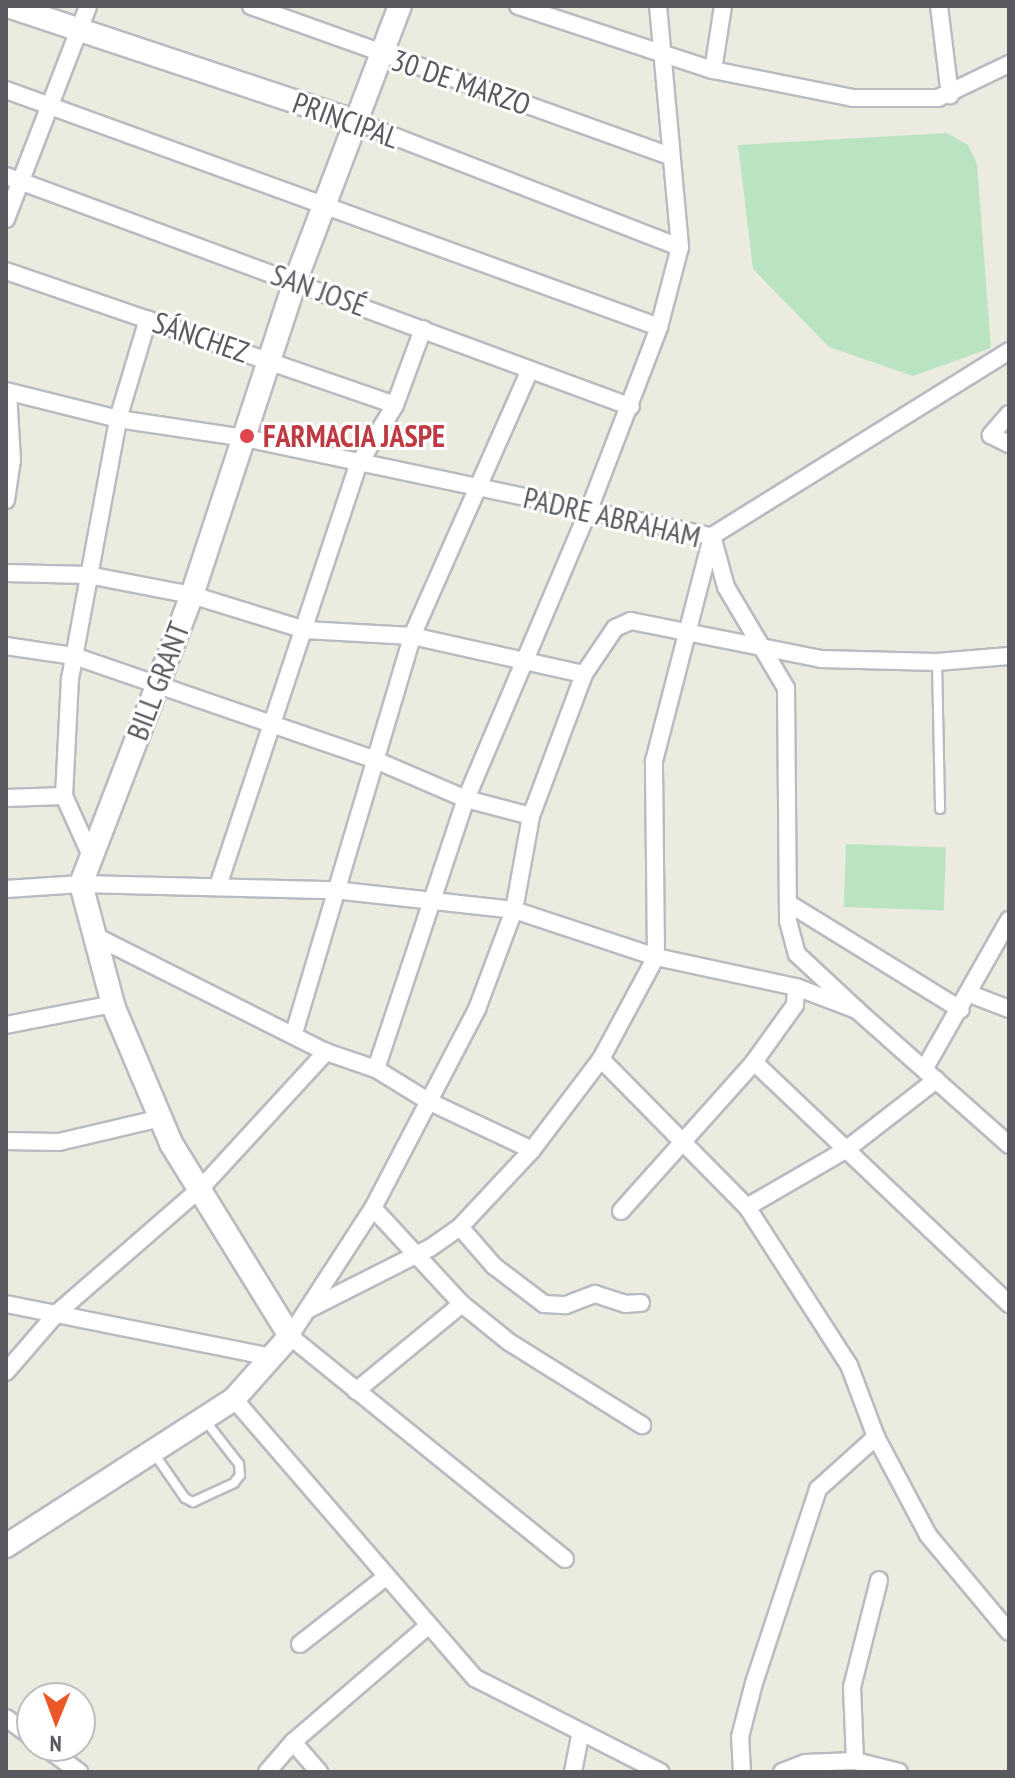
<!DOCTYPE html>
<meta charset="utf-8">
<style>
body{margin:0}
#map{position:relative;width:1015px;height:1778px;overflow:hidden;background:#ecebdf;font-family:"PT Sans Narrow",sans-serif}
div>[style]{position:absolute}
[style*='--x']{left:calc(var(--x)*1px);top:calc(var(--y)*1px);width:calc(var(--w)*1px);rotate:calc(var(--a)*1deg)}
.green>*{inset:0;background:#bae4c1;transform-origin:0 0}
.roads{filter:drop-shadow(2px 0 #babbc1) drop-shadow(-2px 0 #babbc1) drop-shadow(0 2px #babbc1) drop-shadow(0 -2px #babbc1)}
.lane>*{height:8px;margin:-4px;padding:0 4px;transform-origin:4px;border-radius:4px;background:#fff}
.street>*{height:16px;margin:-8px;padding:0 8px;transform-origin:8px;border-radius:8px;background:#fff}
.secondary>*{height:22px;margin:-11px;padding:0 11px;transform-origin:11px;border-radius:11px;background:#fff}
.dots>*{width:22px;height:22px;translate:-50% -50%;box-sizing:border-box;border:4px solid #fff;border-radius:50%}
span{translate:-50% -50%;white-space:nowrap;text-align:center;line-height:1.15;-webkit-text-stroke:6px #fff;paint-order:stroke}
.street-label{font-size:30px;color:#585a60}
.health-label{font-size:30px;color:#be3a42;font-weight:700}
.left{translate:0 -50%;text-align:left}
.frame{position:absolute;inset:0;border:8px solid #585a60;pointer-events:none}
.north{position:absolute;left:16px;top:1682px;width:80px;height:80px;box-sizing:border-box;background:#fff;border:2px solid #bcbdbf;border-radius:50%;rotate:181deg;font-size:22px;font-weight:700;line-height:32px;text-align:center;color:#585a60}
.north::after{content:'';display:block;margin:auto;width:28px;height:36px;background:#eb5726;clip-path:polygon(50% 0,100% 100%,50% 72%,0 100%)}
</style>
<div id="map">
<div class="green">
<div style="clip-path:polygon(947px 133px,968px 145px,977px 164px,991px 348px,913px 376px,829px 347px,753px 269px,738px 145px)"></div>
<div style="left:846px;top:844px;width:100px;height:63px;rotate:2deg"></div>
</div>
<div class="roads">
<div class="lane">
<div style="--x:937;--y:662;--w:147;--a:88.8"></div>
<div style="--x:153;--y:1452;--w:56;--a:55.2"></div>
<div style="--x:185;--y:1498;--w:9;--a:27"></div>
<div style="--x:193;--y:1502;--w:45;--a:-24.9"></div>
<div style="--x:234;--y:1483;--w:10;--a:-53"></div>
<div style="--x:240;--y:1475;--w:11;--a:-95"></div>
<div style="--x:239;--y:1464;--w:57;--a:-127.9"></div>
</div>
<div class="street">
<div style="--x:251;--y:6;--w:446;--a:19.7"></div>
<div style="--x:518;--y:6;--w:205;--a:18.2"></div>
<div style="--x:713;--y:70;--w:143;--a:11.3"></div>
<div style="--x:853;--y:98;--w:85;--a:0"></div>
<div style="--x:938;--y:98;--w:79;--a:-25.6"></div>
<div style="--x:939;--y:6;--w:90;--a:83"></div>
<div style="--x:713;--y:70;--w:65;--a:-81.1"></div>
<div style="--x:6;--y:90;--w:695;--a:19.95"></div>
<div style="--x:357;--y:122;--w:346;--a:21.2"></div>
<div style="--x:6;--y:176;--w:666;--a:20.28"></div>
<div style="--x:6;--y:219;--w:228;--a:-68.9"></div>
<div style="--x:6;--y:271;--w:411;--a:19"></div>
<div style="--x:6;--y:391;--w:115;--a:14"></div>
<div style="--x:118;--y:419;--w:128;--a:8.5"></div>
<div style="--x:245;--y:438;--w:477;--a:11.9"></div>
<div style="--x:712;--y:536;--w:53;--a:74.6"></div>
<div style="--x:726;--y:587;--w:117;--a:59.3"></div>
<div style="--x:786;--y:688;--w:233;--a:89.5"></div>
<div style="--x:788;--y:921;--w:34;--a:75"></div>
<div style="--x:797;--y:954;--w:82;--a:43"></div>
<div style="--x:1009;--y:414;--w:28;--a:131"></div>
<div style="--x:991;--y:435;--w:20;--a:27"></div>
<div style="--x:6;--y:500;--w:40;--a:-81.5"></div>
<div style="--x:12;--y:460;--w:68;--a:-93.4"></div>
<div style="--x:6;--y:573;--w:82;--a:1.4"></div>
<div style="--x:88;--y:575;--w:106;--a:10.9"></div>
<div style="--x:192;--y:595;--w:118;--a:17.2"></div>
<div style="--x:305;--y:630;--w:107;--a:3.2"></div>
<div style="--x:412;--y:636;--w:176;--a:12.5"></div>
<div style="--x:6;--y:646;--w:69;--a:8.4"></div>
<div style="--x:74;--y:656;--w:316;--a:19"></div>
<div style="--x:373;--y:759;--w:101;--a:23.3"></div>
<div style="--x:466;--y:799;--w:67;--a:14.7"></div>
<div style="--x:6;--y:798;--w:58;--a:-2"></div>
<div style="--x:92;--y:858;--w:68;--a:-114.3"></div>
<div style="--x:64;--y:796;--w:117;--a:-87.1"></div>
<div style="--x:70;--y:679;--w:264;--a:-79.5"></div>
<div style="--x:118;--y:419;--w:104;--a:-73.3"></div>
<div style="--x:218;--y:886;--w:444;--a:-71.6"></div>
<div style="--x:358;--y:465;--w:70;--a:-58.3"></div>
<div style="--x:395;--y:405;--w:81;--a:-69.8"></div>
<div style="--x:6;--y:889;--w:75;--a:-3.8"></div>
<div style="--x:81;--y:884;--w:253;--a:1.4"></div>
<div style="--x:334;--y:890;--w:181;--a:6.3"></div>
<div style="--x:514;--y:910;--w:150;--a:18.3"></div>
<div style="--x:656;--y:957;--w:143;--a:12.1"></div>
<div style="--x:796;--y:987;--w:65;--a:20.7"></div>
<div style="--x:857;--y:1010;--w:203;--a:41.6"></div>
<div style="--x:788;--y:903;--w:203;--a:31.7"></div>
<div style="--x:95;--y:936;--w:258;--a:26.7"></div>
<div style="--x:326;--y:1052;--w:53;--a:18.8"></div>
<div style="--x:376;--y:1069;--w:61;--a:31.6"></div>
<div style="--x:428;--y:1101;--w:115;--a:25.2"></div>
<div style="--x:970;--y:994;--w:42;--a:21"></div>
<div style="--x:6;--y:1025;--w:109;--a:-11.1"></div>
<div style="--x:294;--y:1033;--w:414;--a:-73.4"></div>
<div style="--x:412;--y:636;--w:291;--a:-66.1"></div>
<div style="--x:601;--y:1059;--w:208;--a:45.4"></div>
<div style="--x:747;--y:1207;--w:188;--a:57.2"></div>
<div style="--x:849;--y:1365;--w:77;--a:69.4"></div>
<div style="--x:876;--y:1437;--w:111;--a:62"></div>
<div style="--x:928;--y:1535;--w:126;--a:50.1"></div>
<div style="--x:754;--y:1062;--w:352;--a:43.5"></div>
<div style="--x:926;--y:1066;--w:168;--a:-60.4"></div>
<div style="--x:376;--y:1069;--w:285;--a:-71.6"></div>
<div style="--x:466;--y:799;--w:317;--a:-67"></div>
<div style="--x:590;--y:507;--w:193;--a:-69"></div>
<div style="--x:659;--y:327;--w:83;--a:-75.3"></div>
<div style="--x:680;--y:247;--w:242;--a:-95.2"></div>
<div style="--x:6;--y:1141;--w:53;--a:1.1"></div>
<div style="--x:59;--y:1142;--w:105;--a:-13.2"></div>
<div style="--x:747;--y:1207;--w:116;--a:-30.1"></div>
<div style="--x:847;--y:1149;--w:113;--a:-37.8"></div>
<div style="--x:373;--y:1208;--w:131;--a:47.2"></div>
<div style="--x:462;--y:1304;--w:60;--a:39"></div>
<div style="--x:509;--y:1342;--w:157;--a:32"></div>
<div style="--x:621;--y:1211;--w:200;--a:-48.2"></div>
<div style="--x:754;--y:1062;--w:70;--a:-54.3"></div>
<div style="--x:795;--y:1005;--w:18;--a:-87"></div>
<div style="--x:460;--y:1227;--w:52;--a:48.9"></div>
<div style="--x:494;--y:1266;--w:63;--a:37.2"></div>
<div style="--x:544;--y:1304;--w:22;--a:3"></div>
<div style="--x:566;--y:1305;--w:31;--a:-21"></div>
<div style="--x:595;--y:1294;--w:32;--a:18"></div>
<div style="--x:625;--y:1304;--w:16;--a:-4"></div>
<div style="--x:6;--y:1304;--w:265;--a:11.3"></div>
<div style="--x:309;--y:1309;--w:136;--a:-26.8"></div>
<div style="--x:430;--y:1248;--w:37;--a:-35"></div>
<div style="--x:460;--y:1227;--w:105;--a:-46.9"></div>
<div style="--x:532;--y:1150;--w:114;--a:-52.8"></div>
<div style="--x:601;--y:1059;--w:116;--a:-61.7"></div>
<div style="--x:656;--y:957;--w:196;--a:-90.6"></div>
<div style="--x:654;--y:761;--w:232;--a:-75.5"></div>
<div style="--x:712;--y:536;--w:350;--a:-31.9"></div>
<div style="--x:6;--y:1372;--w:78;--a:-49.2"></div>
<div style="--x:57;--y:1313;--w:191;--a:-41"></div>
<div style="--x:201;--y:1188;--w:185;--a:-47.4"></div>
<div style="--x:356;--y:1391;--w:137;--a:-39.4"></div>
<div style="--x:234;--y:1399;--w:369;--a:49.2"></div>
<div style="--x:475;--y:1678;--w:208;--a:26.9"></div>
<div style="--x:565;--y:1559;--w:354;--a:-141"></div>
<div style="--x:290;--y:1336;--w:153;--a:-57"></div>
<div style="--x:373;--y:1208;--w:225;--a:-62.4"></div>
<div style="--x:477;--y:1009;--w:106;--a:-69.5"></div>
<div style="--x:514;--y:910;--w:96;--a:-79.7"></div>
<div style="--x:531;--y:816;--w:152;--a:-69.5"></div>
<div style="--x:584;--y:674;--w:55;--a:-56"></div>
<div style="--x:615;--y:628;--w:17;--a:-24"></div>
<div style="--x:631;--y:621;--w:194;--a:11.3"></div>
<div style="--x:821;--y:659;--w:116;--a:1.5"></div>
<div style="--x:937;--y:662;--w:72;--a:-4.8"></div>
<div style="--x:300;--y:1644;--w:110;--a:-38"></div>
<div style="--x:6;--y:1718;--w:32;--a:36"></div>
<div style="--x:293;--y:1742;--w:40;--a:49"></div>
<div style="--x:44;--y:1746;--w:44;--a:36.6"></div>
<div style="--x:855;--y:1761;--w:74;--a:-92.3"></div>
<div style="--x:852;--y:1687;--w:110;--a:-75.8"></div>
<div style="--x:267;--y:1772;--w:40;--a:-49"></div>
<div style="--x:293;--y:1742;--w:179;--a:-40.7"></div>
<div style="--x:573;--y:1772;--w:38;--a:-79"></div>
<div style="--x:742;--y:1772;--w:35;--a:-93"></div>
<div style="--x:740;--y:1737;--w:56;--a:-75.5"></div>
<div style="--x:754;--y:1683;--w:204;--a:-71.7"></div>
<div style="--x:818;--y:1489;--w:78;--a:-41.9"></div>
<div style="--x:782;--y:1772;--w:25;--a:-21"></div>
<div style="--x:805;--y:1763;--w:50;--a:-2.3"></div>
<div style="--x:855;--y:1761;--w:45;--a:14"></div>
</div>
<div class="secondary">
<div style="--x:8;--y:6;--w:368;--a:18.4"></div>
<div style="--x:6;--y:1546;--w:271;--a:-32.8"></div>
<div style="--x:234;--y:1399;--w:84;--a:-48.4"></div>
<div style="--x:290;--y:1336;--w:227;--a:-121.7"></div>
<div style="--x:171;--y:1143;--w:147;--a:-112.9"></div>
<div style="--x:114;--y:1008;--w:128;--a:-104.9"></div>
<div style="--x:81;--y:884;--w:310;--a:-69"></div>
<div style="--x:192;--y:595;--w:330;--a:-71.8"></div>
<div style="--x:295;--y:282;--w:295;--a:-69.2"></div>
</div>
</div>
<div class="dots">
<div style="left:247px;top:436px;background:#e0444e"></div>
</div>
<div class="street-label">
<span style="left:461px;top:82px;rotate:19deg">30 DE MARZO</span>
<span style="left:346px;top:120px;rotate:20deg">PRINCIPAL</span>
<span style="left:319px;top:290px;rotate:20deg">SAN JOSÉ</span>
<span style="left:201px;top:337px;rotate:19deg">SÁNCHEZ</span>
<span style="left:612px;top:517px;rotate:13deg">PADRE ABRAHAM</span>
<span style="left:158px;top:681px;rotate:-69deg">BILL GRANT</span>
</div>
<div class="health-label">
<span class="left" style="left:263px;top:436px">FARMACIA JASPE</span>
</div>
<div class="frame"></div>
<div class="north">N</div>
</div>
